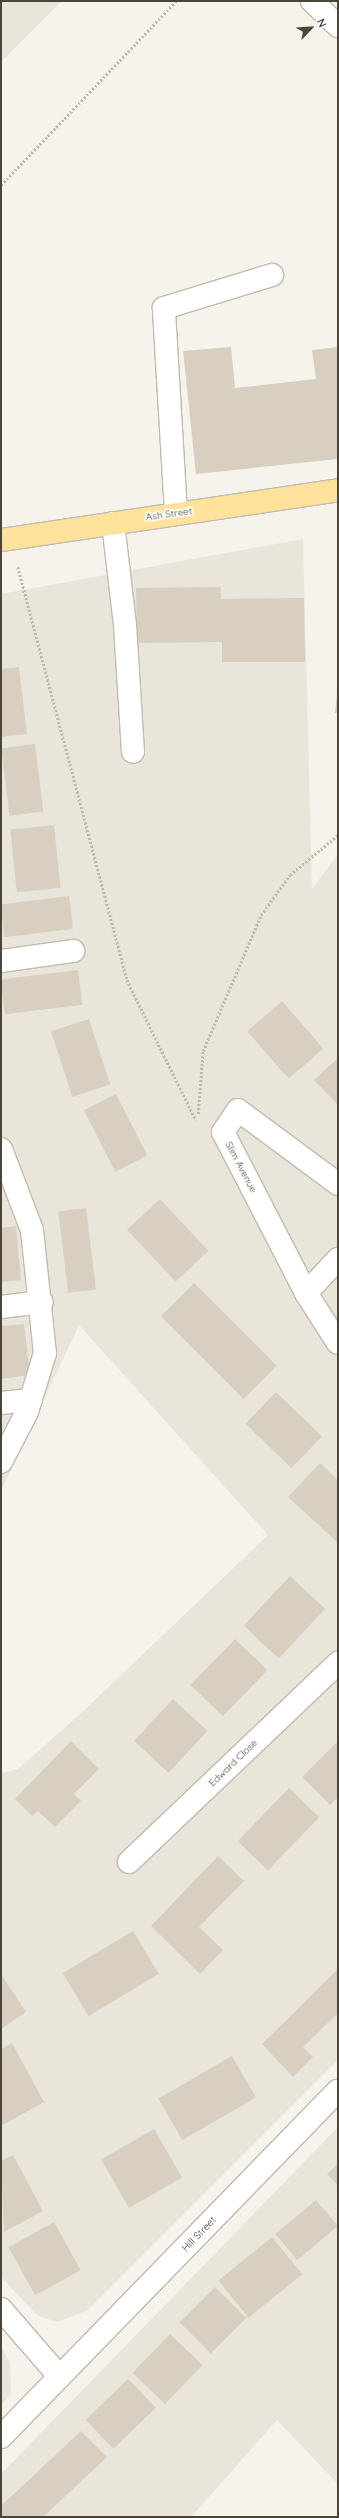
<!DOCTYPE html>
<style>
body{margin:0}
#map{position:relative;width:339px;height:2518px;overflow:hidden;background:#f6f3ec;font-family:Quicksand,sans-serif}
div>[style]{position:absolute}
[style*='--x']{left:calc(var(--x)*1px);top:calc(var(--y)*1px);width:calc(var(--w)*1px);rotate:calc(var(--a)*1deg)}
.residential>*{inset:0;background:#eae5da}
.building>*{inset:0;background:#d8cfc1;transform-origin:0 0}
.path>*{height:2.5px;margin-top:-1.25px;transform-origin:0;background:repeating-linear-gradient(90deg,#c4b79f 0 2px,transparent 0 4px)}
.roads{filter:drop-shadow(1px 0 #c2bbae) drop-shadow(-1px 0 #c2bbae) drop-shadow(0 1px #c2bbae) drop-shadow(0 -1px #c2bbae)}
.minor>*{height:22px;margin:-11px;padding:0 11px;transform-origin:11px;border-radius:11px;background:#fff}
.major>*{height:22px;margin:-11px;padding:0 11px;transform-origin:11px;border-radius:11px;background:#ffe39c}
span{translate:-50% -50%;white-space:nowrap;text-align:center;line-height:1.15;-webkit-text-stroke:3.5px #fff;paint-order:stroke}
.street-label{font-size:10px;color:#4b4439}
.frame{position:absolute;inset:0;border:2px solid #4b4439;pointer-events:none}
.north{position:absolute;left:291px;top:8px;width:40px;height:40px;-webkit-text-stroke:3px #fff;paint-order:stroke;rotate:65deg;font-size:11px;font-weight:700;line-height:16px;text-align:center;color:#4b4439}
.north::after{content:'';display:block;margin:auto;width:14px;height:18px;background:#4b4439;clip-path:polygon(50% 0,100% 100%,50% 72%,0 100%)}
</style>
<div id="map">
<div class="residential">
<div style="clip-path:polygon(1px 1px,62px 1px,1px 62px)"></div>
<div style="clip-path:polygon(303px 539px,312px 889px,338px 854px,338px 2060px,88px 2310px,57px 2322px,38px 2316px,1px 2277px,1px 1773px,18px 1769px,78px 1716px,268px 1535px,79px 1325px,1px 1491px,1px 594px)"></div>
<div style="clip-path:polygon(338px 2127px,338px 2484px,277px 2420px,191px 2517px,1px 2517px,1px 2474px)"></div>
<div style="clip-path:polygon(1px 2346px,10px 2364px,11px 2394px,1px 2405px)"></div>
</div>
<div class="building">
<div style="clip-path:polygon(231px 347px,235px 388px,316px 379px,312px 350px,338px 347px,338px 459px,196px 474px,183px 351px)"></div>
<div style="clip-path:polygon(221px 587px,221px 599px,304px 598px,305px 662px,222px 662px,222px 642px,137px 643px,136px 588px)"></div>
<div style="clip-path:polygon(19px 667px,27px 734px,1px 737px,1px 669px)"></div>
<div style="clip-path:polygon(337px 694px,338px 694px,338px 713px,335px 713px)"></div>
<div style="left:35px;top:744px;width:68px;height:34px;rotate:83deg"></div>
<div style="left:54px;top:825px;width:63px;height:44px;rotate:84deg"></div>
<div style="left:69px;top:896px;width:33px;height:69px;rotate:83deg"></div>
<div style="left:78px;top:970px;width:35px;height:78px;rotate:83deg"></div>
<div style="left:282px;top:1001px;width:63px;height:46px;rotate:49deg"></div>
<div style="left:89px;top:1019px;width:69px;height:40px;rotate:72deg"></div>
<div style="clip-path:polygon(338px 1058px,338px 1105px,314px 1080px)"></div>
<div style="left:116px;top:1094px;width:69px;height:36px;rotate:63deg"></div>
<div style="left:160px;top:1199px;width:71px;height:45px;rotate:47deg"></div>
<div style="left:86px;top:1208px;width:82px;height:28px;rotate:83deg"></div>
<div style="clip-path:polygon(16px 1226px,21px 1280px,1px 1282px,1px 1228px)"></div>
<div style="left:194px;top:1283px;width:117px;height:47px;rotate:45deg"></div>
<div style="clip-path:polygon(24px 1324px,30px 1375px,1px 1379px,1px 1326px)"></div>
<div style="left:276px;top:1392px;width:64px;height:44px;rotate:44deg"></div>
<div style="clip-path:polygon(320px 1463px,338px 1480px,338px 1543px,288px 1497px)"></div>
<div style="left:290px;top:1576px;width:48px;height:68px;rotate:43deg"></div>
<div style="left:235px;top:1639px;width:45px;height:64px;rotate:44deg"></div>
<div style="left:173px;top:1699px;width:47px;height:57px;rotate:43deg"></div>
<div style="clip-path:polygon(71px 1741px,99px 1769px,74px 1794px,81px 1801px,55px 1827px,38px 1811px,32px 1816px,15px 1799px)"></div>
<div style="clip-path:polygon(338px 1741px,338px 1797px,330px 1805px,302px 1777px)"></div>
<div style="left:289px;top:1788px;width:42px;height:74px;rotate:44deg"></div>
<div style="clip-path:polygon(218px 1856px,244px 1881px,199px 1927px,223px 1950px,200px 1974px,151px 1926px)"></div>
<div style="left:133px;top:1931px;width:50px;height:82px;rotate:59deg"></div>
<div style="clip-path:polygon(338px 1969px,338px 2013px,303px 2047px,313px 2057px,293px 2077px,262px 2044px)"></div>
<div style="clip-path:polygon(1px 1974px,26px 2012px,1px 2029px)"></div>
<div style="clip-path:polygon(12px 2043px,44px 2102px,1px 2126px,1px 2049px)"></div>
<div style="left:232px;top:2056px;width:48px;height:85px;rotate:60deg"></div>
<div style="left:154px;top:2129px;width:56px;height:61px;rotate:60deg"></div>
<div style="clip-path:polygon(13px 2155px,43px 2211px,4px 2232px,1px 2161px)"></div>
<div style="clip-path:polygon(338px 2164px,338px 2186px,327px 2174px)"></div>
<div style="left:316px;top:2200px;width:34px;height:53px;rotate:50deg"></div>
<div style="left:54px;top:2222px;width:55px;height:52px;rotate:61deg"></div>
<div style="left:272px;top:2237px;width:48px;height:69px;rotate:51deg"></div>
<div style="left:215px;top:2287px;width:44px;height:50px;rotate:45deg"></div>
<div style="left:170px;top:2334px;width:45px;height:54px;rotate:44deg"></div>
<div style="left:128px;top:2379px;width:40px;height:59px;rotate:46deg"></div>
<div style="clip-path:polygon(81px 2431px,107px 2457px,43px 2517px,2px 2517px,1px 2506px)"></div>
</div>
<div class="path">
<div style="--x:1;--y:185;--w:254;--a:-46.4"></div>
<div style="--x:18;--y:567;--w:427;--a:75.2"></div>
<div style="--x:127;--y:980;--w:156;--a:63.8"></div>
<div style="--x:198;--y:1114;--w:63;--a:-85.5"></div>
<div style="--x:203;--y:1051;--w:148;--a:-66.9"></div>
<div style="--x:261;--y:915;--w:49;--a:-54.1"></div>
<div style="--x:290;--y:875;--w:62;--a:-39.8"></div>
</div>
<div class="roads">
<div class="minor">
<div style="--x:312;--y:1;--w:36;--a:44"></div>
<div style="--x:176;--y:513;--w:205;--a:-93.4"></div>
<div style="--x:164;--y:308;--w:113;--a:-17"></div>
<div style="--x:113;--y:523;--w:103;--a:83.3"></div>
<div style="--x:125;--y:625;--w:127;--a:86.4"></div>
<div style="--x:1;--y:961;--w:73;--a:-7.9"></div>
<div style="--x:1;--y:1149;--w:87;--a:69.1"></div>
<div style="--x:32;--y:1230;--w:124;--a:84"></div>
<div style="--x:45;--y:1353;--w:62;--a:107"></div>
<div style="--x:27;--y:1412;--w:56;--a:117.5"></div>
<div style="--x:338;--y:1184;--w:124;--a:-143.5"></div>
<div style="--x:238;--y:1110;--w:27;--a:124"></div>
<div style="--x:223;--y:1132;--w:181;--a:62.7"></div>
<div style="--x:306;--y:1293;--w:59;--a:57.4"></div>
<div style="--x:306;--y:1293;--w:47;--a:-46.7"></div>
<div style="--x:1;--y:1307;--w:41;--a:-7"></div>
<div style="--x:1;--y:1403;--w:30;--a:-6"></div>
<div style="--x:129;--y:1862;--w:289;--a:-43.6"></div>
<div style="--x:1;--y:2309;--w:89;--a:49.1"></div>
<div style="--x:1;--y:2437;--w:483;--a:-45.8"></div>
</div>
<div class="major">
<div style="--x:1;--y:540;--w:341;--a:-8.4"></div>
</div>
</div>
<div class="street-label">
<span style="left:169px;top:514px;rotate:-8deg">Ash Street</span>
<span style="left:241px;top:1167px;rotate:62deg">Slim Avenue</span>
<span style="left:233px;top:1763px;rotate:-44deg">Edward Close</span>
<span style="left:199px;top:2234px;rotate:-46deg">Hill Street</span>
</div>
<div class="frame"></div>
<div class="north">N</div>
</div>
